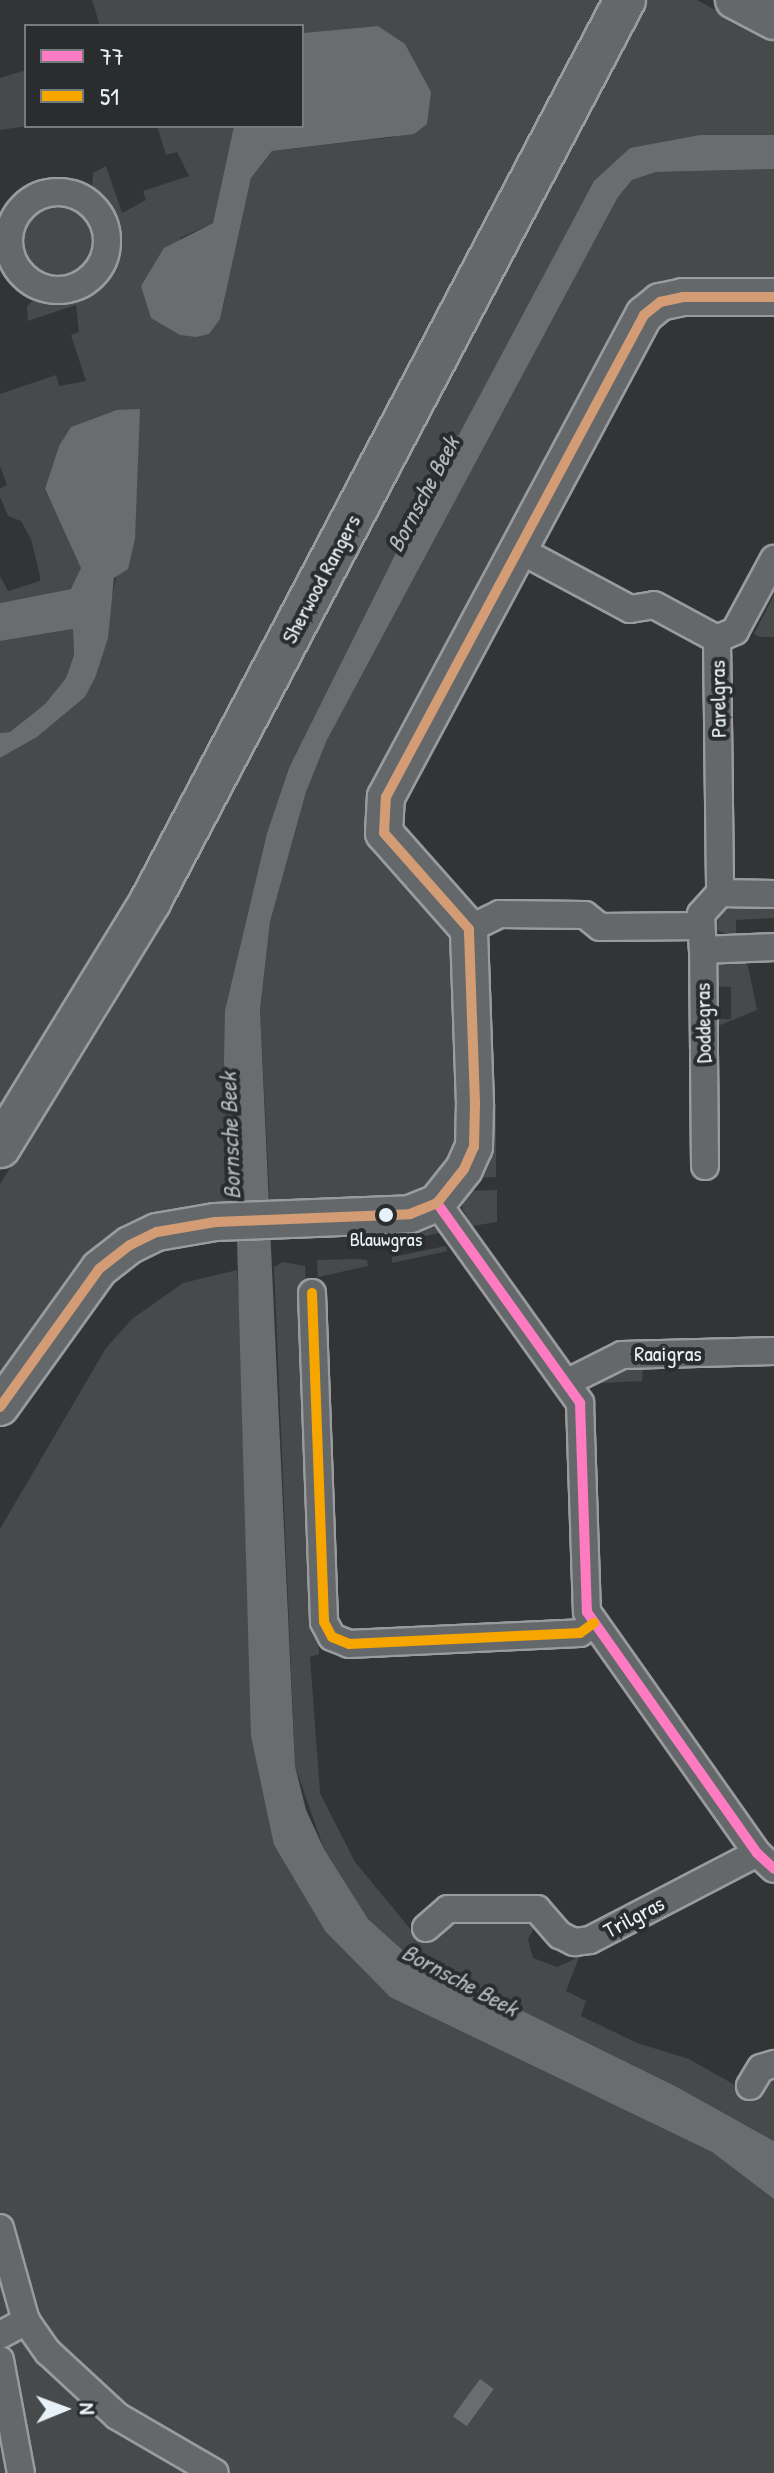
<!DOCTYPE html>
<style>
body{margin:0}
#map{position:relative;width:774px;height:2473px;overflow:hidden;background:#333435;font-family:"Patrick Hand",sans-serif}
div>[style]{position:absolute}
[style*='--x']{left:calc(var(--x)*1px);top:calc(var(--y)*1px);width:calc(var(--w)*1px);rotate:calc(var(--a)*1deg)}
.green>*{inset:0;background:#464a4b}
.round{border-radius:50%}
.water>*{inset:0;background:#696d70;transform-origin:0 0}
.roads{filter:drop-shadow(2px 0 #999b9e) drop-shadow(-2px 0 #999b9e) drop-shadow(0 2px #999b9e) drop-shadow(0 -2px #999b9e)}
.street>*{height:26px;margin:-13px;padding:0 13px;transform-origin:13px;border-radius:13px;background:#64686b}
.street>.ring{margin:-13px;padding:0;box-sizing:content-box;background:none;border:26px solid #64686b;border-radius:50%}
.secondary>*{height:36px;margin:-18px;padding:0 18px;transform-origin:18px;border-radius:18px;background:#64686b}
.primary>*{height:40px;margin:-20px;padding:0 20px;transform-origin:20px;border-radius:20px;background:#64686b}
.bus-1>*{height:10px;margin:-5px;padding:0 5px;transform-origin:5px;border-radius:5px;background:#fe7ac1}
.bus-2>*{height:10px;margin:-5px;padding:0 5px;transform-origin:5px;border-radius:5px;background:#f7a600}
.bus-3>*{height:10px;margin:-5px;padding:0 5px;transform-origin:5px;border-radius:5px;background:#d39c74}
.dots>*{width:22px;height:22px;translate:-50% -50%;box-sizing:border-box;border:4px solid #2a2d2e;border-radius:50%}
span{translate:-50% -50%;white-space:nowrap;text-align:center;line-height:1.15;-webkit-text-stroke:8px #2a2d2e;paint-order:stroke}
.bus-label{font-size:20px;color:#e8f1f8}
.street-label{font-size:22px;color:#e8f1f8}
.water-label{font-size:24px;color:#b1b8be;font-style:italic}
.legend{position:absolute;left:24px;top:24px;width:280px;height:104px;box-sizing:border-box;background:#2a2d2e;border:2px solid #767b7f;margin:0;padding:10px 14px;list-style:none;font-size:24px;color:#e8f1f8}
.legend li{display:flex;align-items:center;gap:16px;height:40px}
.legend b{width:40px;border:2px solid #767b7f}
.north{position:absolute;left:24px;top:2369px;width:80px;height:80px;-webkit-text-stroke:6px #2a2d2e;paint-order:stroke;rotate:89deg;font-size:22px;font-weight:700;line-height:32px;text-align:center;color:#e8f1f8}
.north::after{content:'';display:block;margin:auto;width:28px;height:36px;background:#e8f1f8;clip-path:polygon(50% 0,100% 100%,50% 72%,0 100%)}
</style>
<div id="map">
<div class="green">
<div style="clip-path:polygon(92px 0,603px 0,226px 718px,72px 1001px,0 1114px,0 758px,37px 737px,85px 697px,95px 678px,117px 572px,59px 446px,45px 490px,82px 568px,77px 583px,71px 589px,0 603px,0 576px,8px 591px,40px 581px,40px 576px,31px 539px,21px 521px,8px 516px,0 497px,0 488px,7px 485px,0 466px,0 394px,56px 375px,59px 386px,86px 381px,71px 335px,79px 332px,76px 305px,28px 321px,27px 306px,37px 297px,83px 298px,112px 274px,119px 229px,92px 189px,93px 173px,106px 166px,122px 213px,146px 200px,143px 191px,189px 176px,177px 152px,166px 155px,157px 126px,234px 126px,213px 223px,180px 238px,220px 319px,251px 178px,272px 151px,394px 137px,378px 26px,302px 33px,302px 26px,100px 26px)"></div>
<div style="clip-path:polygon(643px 0,697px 0,774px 41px,774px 135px,630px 148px,289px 768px,267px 833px,225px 1010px,234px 1207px,181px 1213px,0 1390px,0 1184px,105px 1020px,260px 736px)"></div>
<div style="clip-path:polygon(26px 70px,27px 126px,0 130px,0 78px)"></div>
<div style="clip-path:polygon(774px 169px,774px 280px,671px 283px,371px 835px,376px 852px,454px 936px,459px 1147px,431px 1184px,412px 1195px,270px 1205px,260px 1011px,270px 922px,306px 792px,327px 740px,618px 197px,632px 180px,656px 172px)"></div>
<div class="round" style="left:21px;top:202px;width:78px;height:78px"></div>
<div style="clip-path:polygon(774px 595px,774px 637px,760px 637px,754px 634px)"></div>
<div style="clip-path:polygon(73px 629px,74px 655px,66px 678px,45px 704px,10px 732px,0 733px,0 641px)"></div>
<div style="clip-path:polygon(774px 902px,774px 918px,736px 920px,736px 939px,717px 930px,720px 906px)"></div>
<div style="clip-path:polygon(741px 960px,748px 966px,757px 1010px,713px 1028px,713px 1019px,731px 1019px,731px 987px,713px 986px,715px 962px)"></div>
<div style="clip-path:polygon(496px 1103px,496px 1177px,479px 1178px,487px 1111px)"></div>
<div style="clip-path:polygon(497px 1190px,497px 1222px,472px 1226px,462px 1208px,467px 1191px)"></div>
<div style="clip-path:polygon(419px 1222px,444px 1232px,390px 1244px,391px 1233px)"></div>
<div style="clip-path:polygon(446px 1246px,447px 1251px,392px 1263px,392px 1257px)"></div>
<div style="clip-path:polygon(358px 1259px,367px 1260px,368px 1266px,318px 1277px,317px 1260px)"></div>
<div style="clip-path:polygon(283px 1262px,305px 1266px,319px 1654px,310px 1657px,320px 1793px,355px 1862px,412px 1931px,429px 1943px,452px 1917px,539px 1919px,528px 1939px,533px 1958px,557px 1967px,579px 1957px,566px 1991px,586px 2001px,581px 2016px,637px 2043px,689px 2059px,756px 2097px,774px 2076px,774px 2141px,677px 2087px,407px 1954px,368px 1919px,324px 1849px,295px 1766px,274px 1267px)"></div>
<div style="clip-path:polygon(237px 1270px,274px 1845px,325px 1931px,390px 1997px,712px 2152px,774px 2199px,774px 2473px,0 2473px,0 1529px,106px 1348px,132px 1319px,183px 1283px)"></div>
<div style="clip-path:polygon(643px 1364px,642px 1381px,602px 1383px,599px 1378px)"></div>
</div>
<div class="water">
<div style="clip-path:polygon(378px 26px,405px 44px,431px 92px,427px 124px,414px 134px,272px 151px,251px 178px,220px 319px,209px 334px,196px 337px,180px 335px,151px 318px,141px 286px,164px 248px,213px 223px,234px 126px,302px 126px,302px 33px)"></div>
<div style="clip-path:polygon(700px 135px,774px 135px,774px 169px,656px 172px,632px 180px,618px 197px,327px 740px,306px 792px,270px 922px,260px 1010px,295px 1766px,306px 1810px,324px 1849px,368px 1919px,407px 1954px,677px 2087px,774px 2141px,774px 2199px,712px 2152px,390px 1997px,325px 1931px,274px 1845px,251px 1736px,237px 1241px,224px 1063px,225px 1010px,267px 833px,289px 768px,397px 551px,594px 181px,630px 148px)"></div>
<div style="clip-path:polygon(140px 409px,135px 539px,128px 569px,114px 578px,108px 638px,95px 678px,85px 697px,37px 737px,0 758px,0 733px,10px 732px,45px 704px,66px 678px,74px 655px,73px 629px,0 641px,0 603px,71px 589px,81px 568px,45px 489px,59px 446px,71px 427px,117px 410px)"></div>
<div style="left:480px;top:2379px;width:17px;height:46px;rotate:36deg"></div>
</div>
<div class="roads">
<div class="street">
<div class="ring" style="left:9px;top:192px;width:72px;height:72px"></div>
<div style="--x:518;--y:549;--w:127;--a:28.2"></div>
<div style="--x:630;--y:609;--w:24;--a:-9"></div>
<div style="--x:654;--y:605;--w:72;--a:28.4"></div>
<div style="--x:717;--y:639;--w:254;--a:89.3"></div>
<div style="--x:720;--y:893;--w:28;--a:132"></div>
<div style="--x:701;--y:914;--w:36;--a:87"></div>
<div style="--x:717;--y:639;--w:20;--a:-24"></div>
<div style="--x:735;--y:631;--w:82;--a:-61.6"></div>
<div style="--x:720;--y:893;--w:54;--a:1.1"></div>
<div style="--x:469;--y:929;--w:34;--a:-26"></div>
<div style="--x:500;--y:914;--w:85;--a:0.7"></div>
<div style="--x:585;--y:915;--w:19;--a:39"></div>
<div style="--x:600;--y:927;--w:101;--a:-0.6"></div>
<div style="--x:705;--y:1166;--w:216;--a:-90.5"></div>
<div style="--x:703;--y:950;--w:71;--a:-2.4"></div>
<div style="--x:437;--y:1203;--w:246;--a:54.4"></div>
<div style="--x:580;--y:1403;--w:209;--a:88.1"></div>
<div style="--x:587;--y:1612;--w:295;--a:54.8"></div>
<div style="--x:757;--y:1853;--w:23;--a:43"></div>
<div style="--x:312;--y:1293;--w:329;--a:87.9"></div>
<div style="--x:324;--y:1622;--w:17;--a:62"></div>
<div style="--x:332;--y:1637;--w:18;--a:22"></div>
<div style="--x:349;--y:1644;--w:231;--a:-2.7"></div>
<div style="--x:580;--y:1633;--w:17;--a:-36"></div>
<div style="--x:568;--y:1382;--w:60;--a:-26.6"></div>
<div style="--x:622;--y:1355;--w:152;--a:-1.5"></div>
<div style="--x:426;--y:1928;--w:29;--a:-41"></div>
<div style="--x:448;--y:1909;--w:89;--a:0"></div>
<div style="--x:537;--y:1909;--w:35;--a:49"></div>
<div style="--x:560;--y:1935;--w:16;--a:27"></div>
<div style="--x:574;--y:1942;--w:16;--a:-7"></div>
<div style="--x:590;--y:1940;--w:188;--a:-27.5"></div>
<div style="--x:750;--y:2086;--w:21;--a:-59"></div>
<div style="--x:761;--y:2068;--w:14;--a:-17"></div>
<div style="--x:0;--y:2228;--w:97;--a:74.4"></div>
<div style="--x:26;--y:2321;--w:38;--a:55"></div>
<div style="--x:48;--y:2352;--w:94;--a:42.8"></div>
<div style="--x:117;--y:2416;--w:113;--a:30.2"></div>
<div style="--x:0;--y:2335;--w:30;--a:-28"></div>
<div style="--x:0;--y:2360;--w:115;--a:79.5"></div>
</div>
<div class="secondary">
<div style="--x:734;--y:0;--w:45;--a:27.7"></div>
<div style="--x:0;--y:1407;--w:170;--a:-54.3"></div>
<div style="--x:99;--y:1269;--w:39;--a:-38"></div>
<div style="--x:130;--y:1245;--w:30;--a:-26"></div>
<div style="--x:157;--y:1232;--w:59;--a:-9.8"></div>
<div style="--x:215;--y:1222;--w:195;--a:-2.3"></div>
<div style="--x:410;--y:1214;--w:29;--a:-22"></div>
<div style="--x:437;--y:1203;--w:43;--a:-51.5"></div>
<div style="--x:464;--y:1169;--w:24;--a:-66"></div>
<div style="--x:474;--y:1147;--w:43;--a:-88.7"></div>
<div style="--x:475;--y:1104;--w:175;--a:-92"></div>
<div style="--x:469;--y:929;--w:128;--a:-131.5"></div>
<div style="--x:384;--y:833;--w:36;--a:-87"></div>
<div style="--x:386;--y:797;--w:547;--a:-61.84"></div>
<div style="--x:644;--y:315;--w:21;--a:-39"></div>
<div style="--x:660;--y:302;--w:24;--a:-12"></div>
<div style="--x:683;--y:297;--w:91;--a:0"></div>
</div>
<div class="primary">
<div style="--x:0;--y:1147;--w:287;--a:-58.5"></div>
<div style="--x:150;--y:902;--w:1019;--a:-62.23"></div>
</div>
</div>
<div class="bus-1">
<div style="--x:437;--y:1203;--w:246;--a:54.4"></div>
<div style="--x:580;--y:1403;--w:209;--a:88.1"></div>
<div style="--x:587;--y:1612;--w:295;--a:54.8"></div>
<div style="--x:757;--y:1853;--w:23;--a:43"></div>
</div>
<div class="bus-2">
<div style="--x:312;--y:1293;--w:329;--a:87.9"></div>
<div style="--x:324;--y:1622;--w:17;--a:62"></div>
<div style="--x:332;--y:1637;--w:18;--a:22"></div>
<div style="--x:349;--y:1644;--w:231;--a:-2.7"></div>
<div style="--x:580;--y:1633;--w:17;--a:-36"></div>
</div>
<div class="bus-3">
<div style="--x:0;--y:1407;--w:170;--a:-54.3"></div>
<div style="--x:99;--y:1269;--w:39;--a:-38"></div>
<div style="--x:130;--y:1245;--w:30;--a:-26"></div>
<div style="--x:157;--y:1232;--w:59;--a:-9.8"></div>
<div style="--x:215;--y:1222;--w:195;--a:-2.3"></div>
<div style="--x:410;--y:1214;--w:29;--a:-22"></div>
<div style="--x:437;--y:1203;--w:43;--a:-51.5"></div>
<div style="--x:464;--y:1169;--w:24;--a:-66"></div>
<div style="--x:474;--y:1147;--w:43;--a:-88.7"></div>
<div style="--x:475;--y:1104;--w:175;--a:-92"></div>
<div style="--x:469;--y:929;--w:128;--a:-131.5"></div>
<div style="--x:384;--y:833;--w:36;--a:-87"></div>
<div style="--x:386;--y:797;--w:547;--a:-61.84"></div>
<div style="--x:644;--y:315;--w:21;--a:-39"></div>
<div style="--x:660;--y:302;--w:24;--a:-12"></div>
<div style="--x:683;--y:297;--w:91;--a:0"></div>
</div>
<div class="dots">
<div style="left:386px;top:1215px;background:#e8f1f8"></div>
</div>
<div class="bus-label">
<span style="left:386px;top:1238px">Blauwgras</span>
</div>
<div class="street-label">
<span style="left:321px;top:579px;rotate:-62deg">Sherwood Rangers</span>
<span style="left:718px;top:699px;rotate:-91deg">Parelgras</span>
<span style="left:703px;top:1023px;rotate:-91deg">Doddegras</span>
<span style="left:668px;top:1354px">Raaigras</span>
<span style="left:634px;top:1917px;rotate:-28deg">Trilgras</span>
</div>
<div class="water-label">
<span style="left:423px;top:494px;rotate:-62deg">Bornsche Beek</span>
<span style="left:230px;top:1136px;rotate:-92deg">Bornsche Beek</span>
<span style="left:460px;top:1980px;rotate:28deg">Bornsche Beek</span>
</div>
<ul class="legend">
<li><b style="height:10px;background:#fe7ac1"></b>77</li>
<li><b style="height:10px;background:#f7a600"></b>51</li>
</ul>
<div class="north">N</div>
</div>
